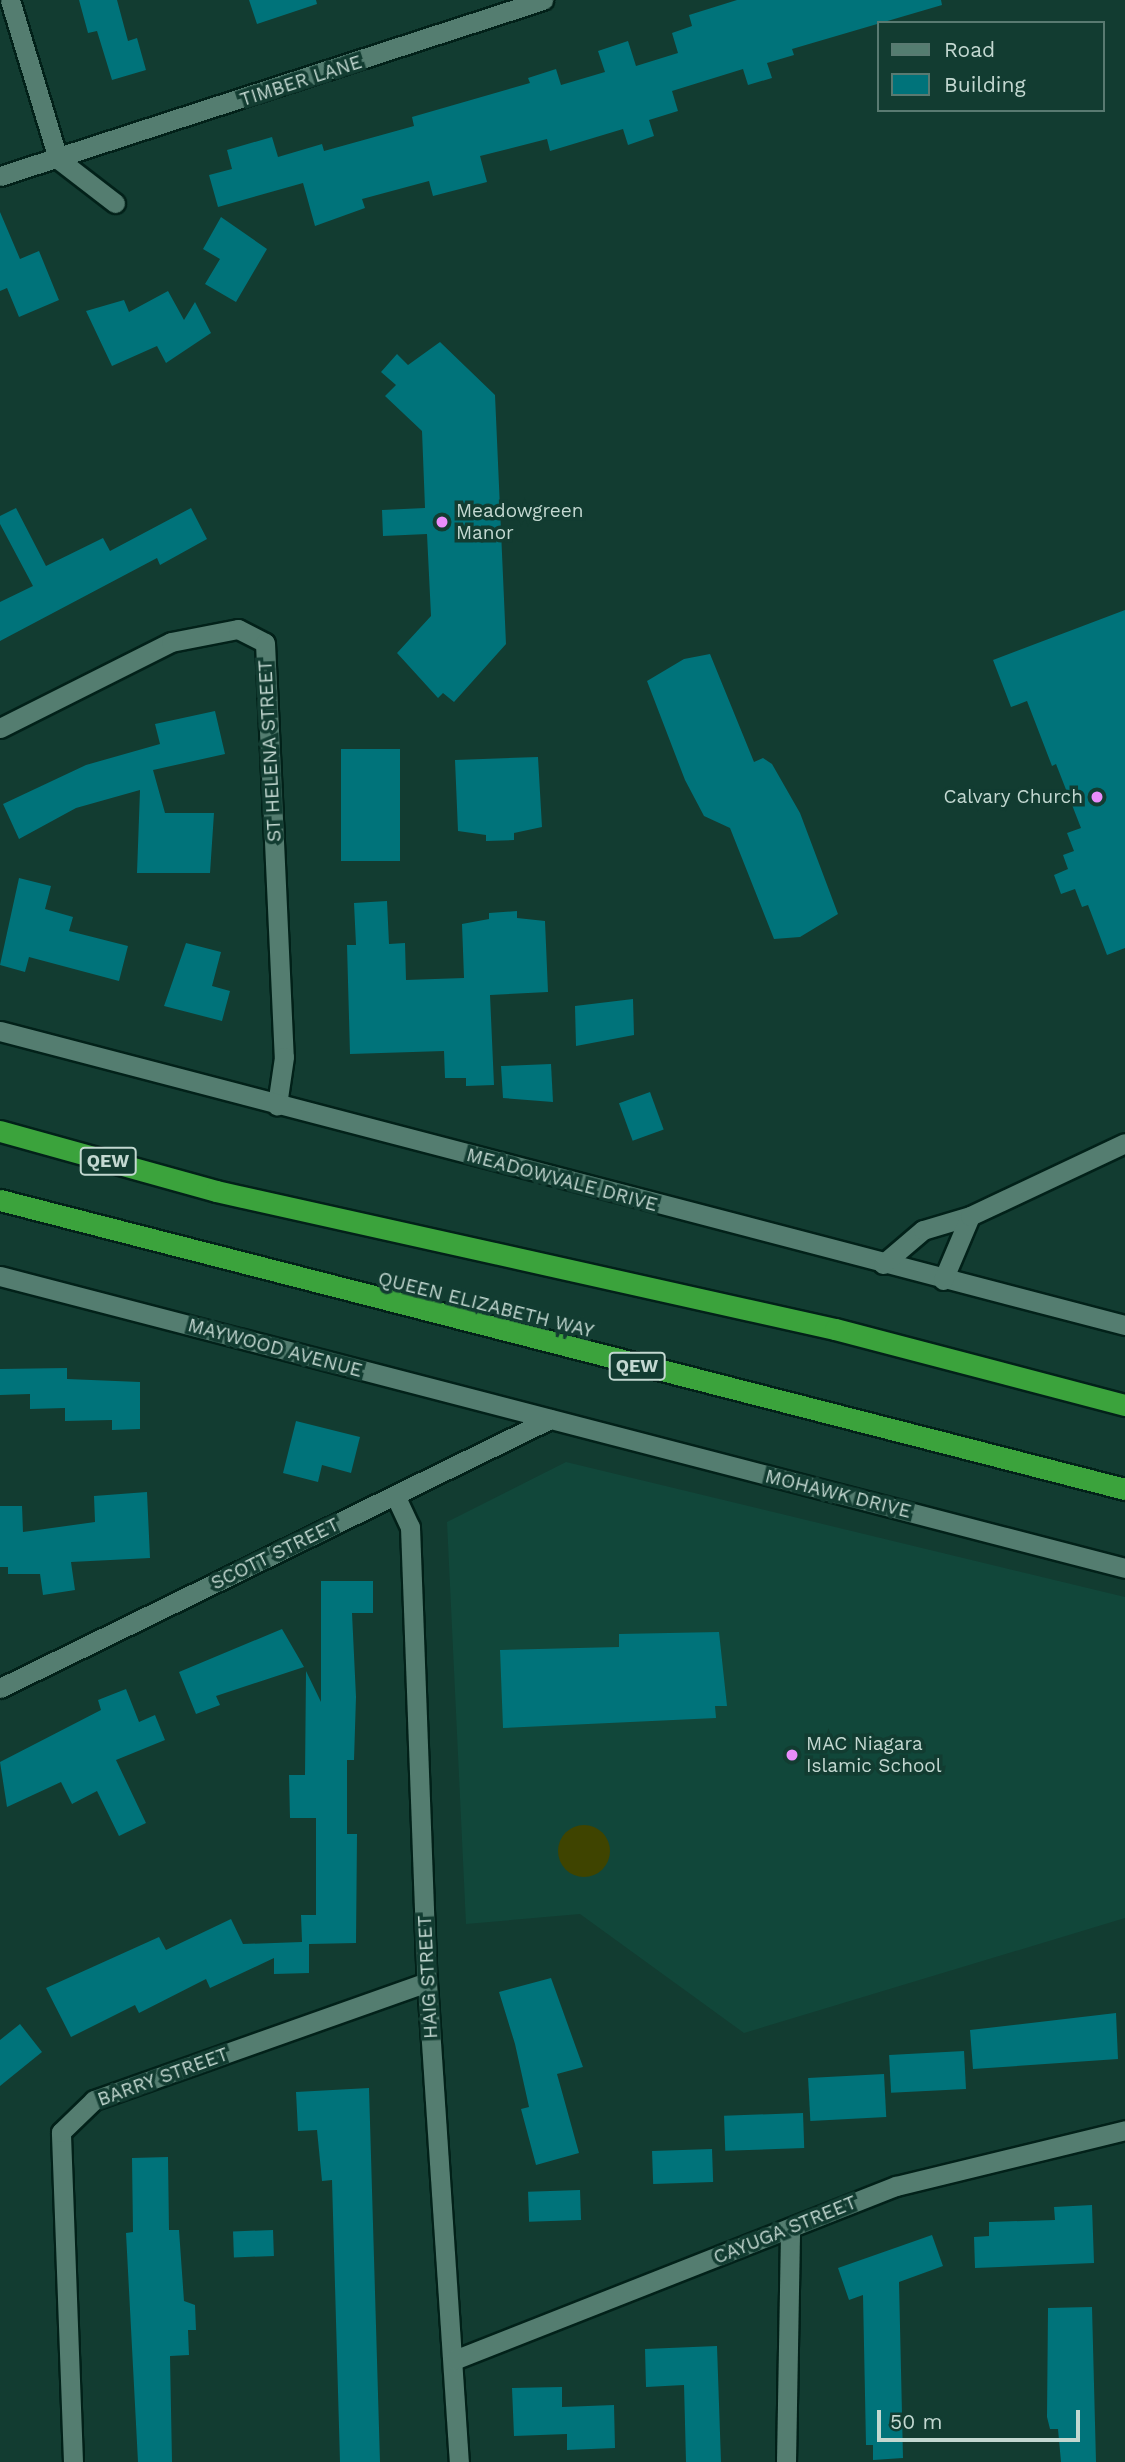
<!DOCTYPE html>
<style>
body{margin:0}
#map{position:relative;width:1125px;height:2462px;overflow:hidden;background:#123c31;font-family:"Work Sans",sans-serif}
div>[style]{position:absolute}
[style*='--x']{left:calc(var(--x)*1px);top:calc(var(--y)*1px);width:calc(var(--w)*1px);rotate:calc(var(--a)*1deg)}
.built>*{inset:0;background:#11473a}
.green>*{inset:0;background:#3f4400}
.round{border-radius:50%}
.building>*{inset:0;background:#00737a;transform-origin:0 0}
.roads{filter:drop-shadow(2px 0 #022119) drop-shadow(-2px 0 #022119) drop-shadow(0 2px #022119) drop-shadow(0 -2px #022119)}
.minor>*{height:19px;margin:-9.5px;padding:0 9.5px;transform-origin:9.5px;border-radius:9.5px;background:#547d70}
.tertiary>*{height:19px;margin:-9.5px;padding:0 9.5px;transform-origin:9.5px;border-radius:9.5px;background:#547d70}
.motorway>*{height:21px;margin:-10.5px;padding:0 10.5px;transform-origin:10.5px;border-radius:10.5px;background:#3ba33c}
.dots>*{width:19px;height:19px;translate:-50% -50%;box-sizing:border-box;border:4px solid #123c31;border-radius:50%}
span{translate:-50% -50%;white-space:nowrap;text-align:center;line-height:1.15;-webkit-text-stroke:7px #123c31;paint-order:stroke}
.shield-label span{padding:2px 5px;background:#123c31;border:2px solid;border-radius:5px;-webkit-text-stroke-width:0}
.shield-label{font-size:18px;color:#c3d8d1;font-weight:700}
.street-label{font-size:19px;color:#c3d8d1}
.poi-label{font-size:19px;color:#c3d8d1}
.left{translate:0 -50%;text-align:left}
.right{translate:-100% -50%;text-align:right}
.legend{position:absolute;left:877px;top:21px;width:228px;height:91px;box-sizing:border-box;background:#123c31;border:2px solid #597a71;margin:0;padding:9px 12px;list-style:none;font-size:21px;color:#c3d8d1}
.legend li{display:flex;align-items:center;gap:14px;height:35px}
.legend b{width:35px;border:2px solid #597a71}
.scale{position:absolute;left:877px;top:2410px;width:203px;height:32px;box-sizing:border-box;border:4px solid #c3d8d1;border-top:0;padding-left:9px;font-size:21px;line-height:24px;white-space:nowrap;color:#c3d8d1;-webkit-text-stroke:5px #123c31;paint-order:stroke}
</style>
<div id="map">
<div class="built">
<div style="clip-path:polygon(566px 1462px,1125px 1597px,1125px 1918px,744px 2033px,580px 1914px,466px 1924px,447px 1522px)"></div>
</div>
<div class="green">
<div class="round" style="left:558px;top:1825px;width:52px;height:52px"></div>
</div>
<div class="building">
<div style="clip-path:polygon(79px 0,117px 0,128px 41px,137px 38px,146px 70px,112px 80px,97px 31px,88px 33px)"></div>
<div style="clip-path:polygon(249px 0,316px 0,317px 4px,257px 24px)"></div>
<div style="clip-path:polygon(737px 0,941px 0,942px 5px,792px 49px,794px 55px,767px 63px,772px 78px,748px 85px,743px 69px,672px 91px,678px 111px,649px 120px,654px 136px,628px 145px,623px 129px,550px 151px,547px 139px,480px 156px,487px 182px,433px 196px,429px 181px,362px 199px,365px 208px,315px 226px,303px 183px,218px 207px,209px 175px,232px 169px,227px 150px,272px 137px,278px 157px,322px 144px,324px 151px,414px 126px,412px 117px,530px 83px,528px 78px,556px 69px,561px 85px,605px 72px,598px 51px,628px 41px,636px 66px,678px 53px,672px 33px,692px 26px,689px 15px)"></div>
<div style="clip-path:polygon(0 212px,20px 259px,39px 251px,59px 300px,19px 317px,7px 288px,0 291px)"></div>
<div style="clip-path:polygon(221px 217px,267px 249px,236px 302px,205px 284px,220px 259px,203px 249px)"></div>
<div style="clip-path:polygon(168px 291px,184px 320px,195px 302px,211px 333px,166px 363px,157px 346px,112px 366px,86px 311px,124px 300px,129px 312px)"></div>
<div style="clip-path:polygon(440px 342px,495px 395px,506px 644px,454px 702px,443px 693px,438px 698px,397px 653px,431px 616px,427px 534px,383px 536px,382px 510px,425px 508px,422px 431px,385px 396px,396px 385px,381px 372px,397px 354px,408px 365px)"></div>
<div style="clip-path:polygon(16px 508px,46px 566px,103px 538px,110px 551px,191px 508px,207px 539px,160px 565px,157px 558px,0 641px,0 602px,33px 586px,0 524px,0 516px)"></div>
<div style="clip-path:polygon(1125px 610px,1125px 948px,1107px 955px,1088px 905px,1082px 907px,1075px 889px,1061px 894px,1054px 875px,1068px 869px,1063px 855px,1074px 851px,1067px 833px,1081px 828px,1056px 764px,1052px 766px,1027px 701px,1011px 707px,993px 660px)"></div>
<div style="clip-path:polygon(710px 654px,754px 762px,763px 758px,772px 764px,800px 813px,838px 914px,800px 937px,774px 939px,730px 828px,704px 816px,685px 780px,647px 681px,684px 659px)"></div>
<div style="clip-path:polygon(215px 711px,225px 754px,153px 770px,165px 813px,214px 813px,210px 873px,137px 873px,140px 790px,76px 808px,19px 839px,3px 804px,86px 765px,160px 744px,155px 724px)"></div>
<div style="left:341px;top:749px;width:59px;height:112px"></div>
<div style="clip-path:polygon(538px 757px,542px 827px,514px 833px,514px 840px,486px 841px,486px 835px,458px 831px,455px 760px)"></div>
<div style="clip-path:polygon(19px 878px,51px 886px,45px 909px,73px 917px,69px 931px,128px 946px,119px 981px,29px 957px,25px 972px,0 965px)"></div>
<div style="clip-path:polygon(387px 901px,389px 944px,405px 943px,406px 980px,464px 978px,462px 924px,489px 919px,489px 913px,517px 911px,517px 918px,545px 921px,548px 992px,490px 995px,494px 1085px,466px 1086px,466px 1078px,445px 1078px,444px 1051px,350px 1054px,347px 945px,356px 945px,354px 903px)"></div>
<div style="clip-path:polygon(186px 943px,221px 952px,212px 986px,230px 991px,222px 1021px,164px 1006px)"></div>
<div style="clip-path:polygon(633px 999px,634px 1035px,576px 1046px,575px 1006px)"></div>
<div style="clip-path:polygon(551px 1064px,553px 1102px,503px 1098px,501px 1066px)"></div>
<div style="left:650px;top:1092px;width:40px;height:33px;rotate:70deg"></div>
<div style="clip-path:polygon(67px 1368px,67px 1379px,140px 1382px,140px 1429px,112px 1430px,112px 1420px,65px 1421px,65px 1408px,30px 1409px,30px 1394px,0 1395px,0 1369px)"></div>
<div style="clip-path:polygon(296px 1421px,360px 1437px,351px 1473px,322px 1465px,318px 1482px,283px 1473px)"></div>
<div style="clip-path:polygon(147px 1492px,150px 1558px,71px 1562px,75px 1590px,43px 1595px,40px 1574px,8px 1574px,8px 1567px,0 1567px,0 1506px,22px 1506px,23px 1532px,95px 1522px,94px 1496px)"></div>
<div style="clip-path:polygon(321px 1581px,373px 1581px,373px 1613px,352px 1613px,356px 1697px,354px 1760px,347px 1760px,347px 1834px,357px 1834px,356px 1943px,309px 1944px,309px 1973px,274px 1974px,274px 1958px,210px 1988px,206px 1979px,139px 2013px,135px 2005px,71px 2037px,46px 1988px,159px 1937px,166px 1950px,231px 1919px,243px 1944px,302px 1942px,301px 1915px,316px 1915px,316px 1818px,290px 1818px,289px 1775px,305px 1775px,306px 1671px,321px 1702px)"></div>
<div style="clip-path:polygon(282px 1629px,304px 1667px,216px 1696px,220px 1705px,196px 1714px,179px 1672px)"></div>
<div style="clip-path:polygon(719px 1632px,727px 1706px,715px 1706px,716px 1718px,503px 1728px,500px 1650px,619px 1647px,619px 1634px)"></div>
<div style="clip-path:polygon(126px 1689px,139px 1722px,155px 1715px,165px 1740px,116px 1760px,146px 1823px,119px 1836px,97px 1791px,72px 1804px,61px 1782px,7px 1807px,0 1762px,101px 1710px,98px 1700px)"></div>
<div style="clip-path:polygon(551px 1978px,583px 2067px,557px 2074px,579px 2153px,536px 2165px,521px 2109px,529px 2107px,515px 2044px,499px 1992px)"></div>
<div style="clip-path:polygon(1116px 2013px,1118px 2059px,973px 2069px,970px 2030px)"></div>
<div style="clip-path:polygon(20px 2024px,42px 2052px,0 2086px,0 2040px)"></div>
<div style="left:964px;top:2051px;width:38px;height:75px;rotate:87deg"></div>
<div style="left:884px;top:2074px;width:43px;height:76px;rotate:87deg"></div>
<div style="clip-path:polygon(369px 2088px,380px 2462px,340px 2462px,332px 2180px,322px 2181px,317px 2130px,298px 2131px,296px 2092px)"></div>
<div style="left:803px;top:2113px;width:35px;height:79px;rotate:88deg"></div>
<div style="left:712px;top:2149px;width:33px;height:60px;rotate:88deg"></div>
<div style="clip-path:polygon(168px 2157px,169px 2230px,179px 2230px,184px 2301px,195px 2305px,196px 2330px,188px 2330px,189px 2355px,170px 2356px,172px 2462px,138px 2462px,126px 2233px,133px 2232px,132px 2158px)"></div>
<div style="left:580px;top:2190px;width:30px;height:52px;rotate:88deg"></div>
<div style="clip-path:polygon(1092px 2205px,1094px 2263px,975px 2268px,974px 2237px,989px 2236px,989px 2222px,1055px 2220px,1054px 2207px)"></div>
<div style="left:273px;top:2230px;width:26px;height:40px;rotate:88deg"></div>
<div style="clip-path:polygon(932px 2235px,943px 2266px,899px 2282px,903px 2458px,873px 2460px,873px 2445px,866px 2445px,863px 2295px,849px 2300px,838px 2268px)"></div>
<div style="clip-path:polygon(1092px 2307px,1096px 2462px,1061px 2462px,1058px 2429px,1050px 2429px,1047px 2417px,1048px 2308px)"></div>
<div style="clip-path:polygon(717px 2346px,721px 2462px,686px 2462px,684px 2385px,646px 2387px,645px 2349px)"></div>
<div style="clip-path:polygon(562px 2387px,562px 2407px,614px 2405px,615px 2448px,567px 2450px,567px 2434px,514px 2436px,512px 2388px)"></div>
</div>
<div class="roads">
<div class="minor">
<div style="--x:10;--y:0;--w:166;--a:73.2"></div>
<div style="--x:58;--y:159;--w:72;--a:37.7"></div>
<div style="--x:0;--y:176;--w:571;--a:-17.96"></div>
<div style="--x:0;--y:728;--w:191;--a:-26.7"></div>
<div style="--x:171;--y:642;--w:68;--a:-11"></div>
<div style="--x:238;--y:629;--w:30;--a:27"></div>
<div style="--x:265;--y:643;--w:414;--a:87.4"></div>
<div style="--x:284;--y:1057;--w:49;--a:98.3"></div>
<div style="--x:0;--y:1276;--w:1162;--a:14.55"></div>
<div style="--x:395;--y:1495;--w:35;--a:65"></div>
<div style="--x:410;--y:1527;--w:455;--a:87.9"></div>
<div style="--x:427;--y:1982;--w:481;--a:86.2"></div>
<div style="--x:454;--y:2360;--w:475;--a:-21.5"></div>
<div style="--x:896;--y:2186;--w:236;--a:-13.7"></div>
<div style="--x:73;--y:2462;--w:330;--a:-92.1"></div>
<div style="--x:61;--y:2132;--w:46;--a:-44.1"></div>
<div style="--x:94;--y:2100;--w:353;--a:-19.5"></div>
<div style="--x:786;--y:2462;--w:234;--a:-89"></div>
</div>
<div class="tertiary">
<div style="--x:0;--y:1031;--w:1163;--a:14.65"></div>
<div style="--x:883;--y:1264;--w:52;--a:-40.4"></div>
<div style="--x:923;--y:1230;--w:49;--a:-16.6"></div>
<div style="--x:943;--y:1280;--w:69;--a:-67.1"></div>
<div style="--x:970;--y:1216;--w:171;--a:-25.2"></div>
<div style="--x:0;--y:1688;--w:612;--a:-26.06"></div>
</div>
<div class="motorway">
<div style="--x:0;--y:1131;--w:224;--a:15.5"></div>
<div style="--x:216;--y:1191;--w:634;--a:12.57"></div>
<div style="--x:835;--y:1329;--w:300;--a:14.7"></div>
<div style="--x:0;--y:1200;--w:1162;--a:14.41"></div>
</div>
</div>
<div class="dots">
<div style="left:442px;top:522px;background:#ea8dfc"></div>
<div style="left:1097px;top:797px;background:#ea8dfc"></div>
<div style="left:792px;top:1755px;background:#ea8dfc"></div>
</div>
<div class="shield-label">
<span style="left:108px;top:1161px">QEW</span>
<span style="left:637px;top:1366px">QEW</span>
</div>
<div class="street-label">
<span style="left:301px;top:81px;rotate:-18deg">TIMBER LANE</span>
<span style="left:270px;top:751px;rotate:-93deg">ST HELENA STREET</span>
<span style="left:562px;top:1180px;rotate:15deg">MEADOWVALE DRIVE</span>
<span style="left:486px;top:1305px;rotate:14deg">QUEEN ELIZABETH WAY</span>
<span style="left:275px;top:1348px;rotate:15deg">MAYWOOD AVENUE</span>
<span style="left:838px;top:1494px;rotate:14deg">MOHAWK DRIVE</span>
<span style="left:275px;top:1554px;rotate:-26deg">SCOTT STREET</span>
<span style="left:428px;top:1977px;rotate:-93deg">HAIG STREET</span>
<span style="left:163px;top:2077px;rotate:-20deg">BARRY STREET</span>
<span style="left:785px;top:2230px;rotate:-22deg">CAYUGA STREET</span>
</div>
<div class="poi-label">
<span class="left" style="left:456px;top:522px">Meadowgreen<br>Manor</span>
<span class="right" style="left:1083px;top:797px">Calvary Church</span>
<span class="left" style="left:806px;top:1755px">MAC Niagara<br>Islamic School</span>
</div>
<ul class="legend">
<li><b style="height:9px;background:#547d70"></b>Road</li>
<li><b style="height:19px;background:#00737a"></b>Building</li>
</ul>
<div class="scale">50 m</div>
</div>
